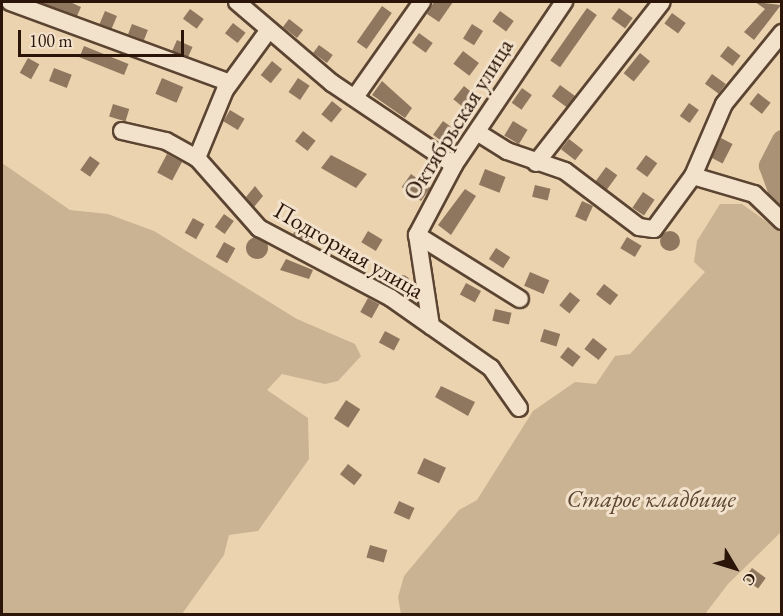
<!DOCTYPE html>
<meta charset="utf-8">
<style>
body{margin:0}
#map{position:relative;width:783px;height:616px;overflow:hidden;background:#ebd3af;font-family:"EB Garamond",serif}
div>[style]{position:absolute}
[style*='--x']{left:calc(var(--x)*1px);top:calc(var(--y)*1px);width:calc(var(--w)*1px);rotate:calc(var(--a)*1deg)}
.green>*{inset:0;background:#cab393}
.river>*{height:20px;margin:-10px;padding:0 10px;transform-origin:10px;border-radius:10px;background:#aa9276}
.building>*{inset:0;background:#8f775f;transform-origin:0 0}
.round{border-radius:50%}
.roads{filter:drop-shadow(2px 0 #5b4432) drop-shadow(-2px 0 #5b4432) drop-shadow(0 2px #5b4432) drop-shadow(0 -2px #5b4432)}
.minor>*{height:16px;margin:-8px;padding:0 8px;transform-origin:8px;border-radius:8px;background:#f2e2cb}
span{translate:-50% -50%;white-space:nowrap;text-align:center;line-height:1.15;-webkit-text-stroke:6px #f2e2cb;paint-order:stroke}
.street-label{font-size:24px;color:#2b1408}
.park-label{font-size:24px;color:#5b4432;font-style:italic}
.frame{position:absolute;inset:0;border:3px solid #2b1408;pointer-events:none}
.north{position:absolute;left:705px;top:538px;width:60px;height:60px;-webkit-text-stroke:4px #f2e2cb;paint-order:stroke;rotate:128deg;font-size:16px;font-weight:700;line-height:24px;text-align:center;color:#2b1408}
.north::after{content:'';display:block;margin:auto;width:21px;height:27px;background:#2b1408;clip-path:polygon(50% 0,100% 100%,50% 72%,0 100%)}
.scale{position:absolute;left:18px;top:30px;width:166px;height:27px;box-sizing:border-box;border:3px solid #2b1408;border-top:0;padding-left:8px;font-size:18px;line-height:21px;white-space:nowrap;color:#2b1408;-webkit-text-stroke:4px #f2e2cb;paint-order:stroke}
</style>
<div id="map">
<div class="green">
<div style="clip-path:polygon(2px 163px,70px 210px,108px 214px,154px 231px,297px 319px,355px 344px,361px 356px,338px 381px,325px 384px,282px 374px,267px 390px,308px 418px,309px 459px,258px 531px,229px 535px,224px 555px,182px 614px,2px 614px)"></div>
<div style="clip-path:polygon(720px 204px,742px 204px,781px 232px,781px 532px,728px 584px,705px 614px,401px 614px,398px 597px,404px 576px,459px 510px,477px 500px,533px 411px,575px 382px,596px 384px,615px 356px,630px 354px,705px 272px,694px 262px,697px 241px)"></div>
</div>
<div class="river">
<div style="--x:782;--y:140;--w:29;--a:117"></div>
<div style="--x:769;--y:166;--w:37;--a:70"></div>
</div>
<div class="building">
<div style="clip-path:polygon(39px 2px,70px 2px,81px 7px,77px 16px)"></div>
<div style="clip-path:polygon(434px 2px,453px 2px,439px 22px,427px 14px)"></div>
<div style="clip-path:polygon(755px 2px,781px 5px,754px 40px,744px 32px,765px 9px)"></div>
<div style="left:382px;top:6px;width:12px;height:44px;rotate:35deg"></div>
<div style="left:587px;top:8px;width:12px;height:64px;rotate:35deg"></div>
<div style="left:619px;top:8px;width:17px;height:13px;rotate:36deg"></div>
<div style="left:190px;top:9px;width:17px;height:12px;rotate:36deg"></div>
<div style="left:105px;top:11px;width:13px;height:14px;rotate:23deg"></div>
<div style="left:500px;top:11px;width:17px;height:13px;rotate:36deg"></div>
<div style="left:672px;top:13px;width:17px;height:13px;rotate:36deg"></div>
<div style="left:289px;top:19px;width:18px;height:10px;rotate:38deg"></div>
<div style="left:233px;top:23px;width:16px;height:13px;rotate:38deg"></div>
<div style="left:132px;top:24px;width:17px;height:11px;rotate:21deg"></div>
<div style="left:472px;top:24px;width:13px;height:17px;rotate:32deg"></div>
<div style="left:419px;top:33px;width:17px;height:12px;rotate:36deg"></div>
<div style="left:177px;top:40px;width:17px;height:12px;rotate:24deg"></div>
<div style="left:319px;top:45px;width:17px;height:10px;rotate:36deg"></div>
<div style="left:84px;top:46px;width:48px;height:12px;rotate:22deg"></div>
<div style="left:728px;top:46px;width:16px;height:13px;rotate:38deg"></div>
<div style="left:463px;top:51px;width:20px;height:16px;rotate:37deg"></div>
<div style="left:640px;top:53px;width:13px;height:26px;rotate:39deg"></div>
<div style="left:28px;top:58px;width:13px;height:17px;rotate:29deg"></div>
<div style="left:272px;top:61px;width:13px;height:18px;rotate:39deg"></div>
<div style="left:54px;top:68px;width:19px;height:14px;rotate:21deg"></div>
<div style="left:712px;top:74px;width:17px;height:12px;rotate:36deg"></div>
<div style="left:162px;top:78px;width:23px;height:17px;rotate:23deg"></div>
<div style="left:298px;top:78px;width:14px;height:17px;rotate:34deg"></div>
<div style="clip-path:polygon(382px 81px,412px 108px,405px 118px,372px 95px)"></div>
<div style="left:560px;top:85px;width:19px;height:14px;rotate:36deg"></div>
<div style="left:464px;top:86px;width:13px;height:17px;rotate:39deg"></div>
<div style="left:522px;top:88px;width:12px;height:18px;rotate:35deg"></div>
<div style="left:758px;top:93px;width:16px;height:14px;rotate:38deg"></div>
<div style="left:332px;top:101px;width:13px;height:17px;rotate:39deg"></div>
<div style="left:689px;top:103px;width:12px;height:16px;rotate:35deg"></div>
<div style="left:113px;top:104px;width:17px;height:13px;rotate:17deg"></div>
<div style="left:230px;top:110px;width:17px;height:13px;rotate:31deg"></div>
<div style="left:443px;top:121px;width:14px;height:17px;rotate:36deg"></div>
<div style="left:513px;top:121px;width:17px;height:17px;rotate:31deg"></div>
<div style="left:303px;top:131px;width:16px;height:13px;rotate:38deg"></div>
<div style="left:721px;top:138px;width:13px;height:22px;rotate:27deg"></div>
<div style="left:569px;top:139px;width:18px;height:13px;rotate:38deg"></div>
<div style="left:167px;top:154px;width:17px;height:21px;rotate:28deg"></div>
<div style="clip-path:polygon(331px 155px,367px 174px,356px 188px,321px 168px)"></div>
<div style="left:646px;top:155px;width:14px;height:17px;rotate:36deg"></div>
<div style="left:90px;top:156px;width:12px;height:17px;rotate:35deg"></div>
<div style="left:606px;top:167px;width:14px;height:18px;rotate:36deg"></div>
<div style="left:485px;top:169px;width:22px;height:17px;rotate:21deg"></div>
<div style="left:411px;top:174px;width:24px;height:16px;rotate:36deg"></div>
<div style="left:535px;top:185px;width:16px;height:12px;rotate:14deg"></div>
<div style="clip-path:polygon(255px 186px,263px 196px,254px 207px,246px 197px)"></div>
<div style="clip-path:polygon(465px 189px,476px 196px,451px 235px,438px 225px)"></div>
<div style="left:643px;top:192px;width:14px;height:19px;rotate:34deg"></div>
<div style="left:582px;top:201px;width:12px;height:17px;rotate:24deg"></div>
<div style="left:224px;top:214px;width:12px;height:16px;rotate:35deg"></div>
<div style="left:193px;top:218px;width:13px;height:17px;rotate:29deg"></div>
<div style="clip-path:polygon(300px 224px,314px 234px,308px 242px,293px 234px)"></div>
<div style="left:368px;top:231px;width:17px;height:13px;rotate:31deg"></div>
<div class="round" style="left:660px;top:231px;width:20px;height:20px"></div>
<div class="round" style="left:246px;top:237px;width:22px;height:22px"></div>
<div style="left:627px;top:237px;width:17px;height:13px;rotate:31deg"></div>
<div style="left:224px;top:242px;width:13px;height:17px;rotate:29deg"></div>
<div style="left:496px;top:248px;width:17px;height:13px;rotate:33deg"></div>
<div style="clip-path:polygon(286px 259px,313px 270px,309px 279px,280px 270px)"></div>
<div style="left:530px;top:272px;width:21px;height:15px;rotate:23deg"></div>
<div class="round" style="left:394px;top:275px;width:16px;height:16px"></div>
<div style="left:466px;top:283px;width:17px;height:13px;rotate:28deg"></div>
<div style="left:604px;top:284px;width:18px;height:13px;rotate:38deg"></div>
<div style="left:570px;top:292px;width:13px;height:17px;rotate:39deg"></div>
<div style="left:368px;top:298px;width:13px;height:16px;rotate:29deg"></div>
<div style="left:495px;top:309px;width:17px;height:12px;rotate:13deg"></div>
<div style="left:544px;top:329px;width:17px;height:13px;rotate:17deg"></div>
<div style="left:385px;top:331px;width:17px;height:13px;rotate:28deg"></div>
<div style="left:593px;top:338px;width:18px;height:14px;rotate:38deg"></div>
<div style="left:568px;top:347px;width:16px;height:13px;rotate:38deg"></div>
<div style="clip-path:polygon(441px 386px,475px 402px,468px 416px,435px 397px)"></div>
<div style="left:346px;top:400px;width:17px;height:22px;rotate:33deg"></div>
<div style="left:424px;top:458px;width:24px;height:17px;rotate:24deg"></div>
<div style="left:348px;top:464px;width:18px;height:13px;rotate:38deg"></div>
<div style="left:399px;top:501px;width:17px;height:13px;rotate:24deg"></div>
<div style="left:370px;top:545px;width:18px;height:13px;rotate:16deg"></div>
<div style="left:752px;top:568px;width:17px;height:13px;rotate:36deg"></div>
</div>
<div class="roads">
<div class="minor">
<div style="--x:10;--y:2;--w:234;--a:20.2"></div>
<div style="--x:237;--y:2;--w:125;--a:40.5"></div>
<div style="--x:332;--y:83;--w:147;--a:33.9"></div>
<div style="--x:268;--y:31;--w:73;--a:126.1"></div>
<div style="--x:225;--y:90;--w:74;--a:112.4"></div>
<div style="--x:197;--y:158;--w:94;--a:48.5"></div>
<div style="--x:259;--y:228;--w:149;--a:27.9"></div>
<div style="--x:391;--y:298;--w:49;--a:35"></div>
<div style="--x:355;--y:97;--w:116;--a:-54.8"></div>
<div style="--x:122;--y:131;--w:45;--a:12.8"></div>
<div style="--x:166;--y:141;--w:35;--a:29"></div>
<div style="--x:480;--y:134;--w:32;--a:32"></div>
<div style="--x:507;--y:151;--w:61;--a:19"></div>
<div style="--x:565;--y:171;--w:93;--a:37.1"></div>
<div style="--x:639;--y:227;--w:15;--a:8"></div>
<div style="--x:654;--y:229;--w:66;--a:-53.7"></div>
<div style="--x:693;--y:176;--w:78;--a:-66.7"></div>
<div style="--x:724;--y:104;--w:92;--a:-50.8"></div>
<div style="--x:536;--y:163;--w:204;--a:-52"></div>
<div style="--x:693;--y:176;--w:64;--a:16.4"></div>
<div style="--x:754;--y:194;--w:39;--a:44"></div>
<div style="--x:417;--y:235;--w:121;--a:31.9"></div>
<div style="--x:519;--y:408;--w:49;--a:-125"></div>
<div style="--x:491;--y:368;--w:73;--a:-145"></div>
<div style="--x:431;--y:326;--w:92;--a:-98.7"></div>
<div style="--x:417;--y:235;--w:79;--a:-62.1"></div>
<div style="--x:454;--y:165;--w:197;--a:-56"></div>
</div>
</div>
<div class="street-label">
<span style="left:458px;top:119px;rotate:-58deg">Октябрьская улица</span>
<span style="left:349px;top:250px;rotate:30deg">Подгорная улица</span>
</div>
<div class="park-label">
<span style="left:651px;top:499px">Старое кладбище</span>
</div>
<div class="frame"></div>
<div class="north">С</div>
<div class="scale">100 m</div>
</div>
